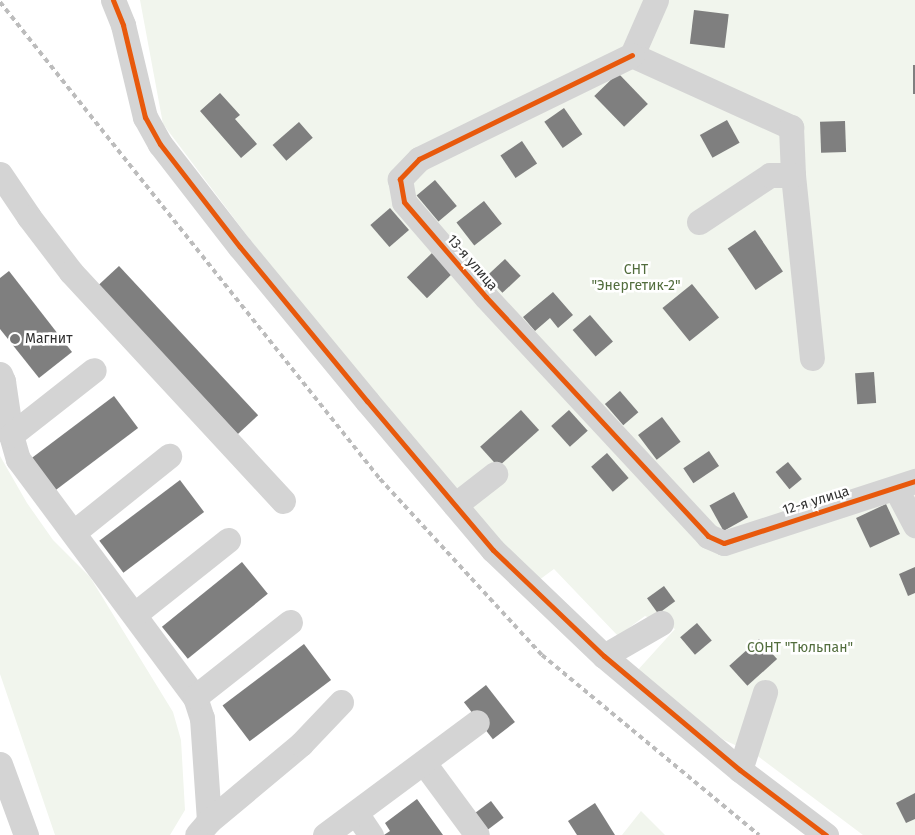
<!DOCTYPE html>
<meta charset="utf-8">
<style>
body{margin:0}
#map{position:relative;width:915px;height:835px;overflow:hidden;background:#fff;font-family:"Fira Sans",sans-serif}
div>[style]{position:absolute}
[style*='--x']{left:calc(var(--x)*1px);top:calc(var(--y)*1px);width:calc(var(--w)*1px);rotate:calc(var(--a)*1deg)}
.green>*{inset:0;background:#f1f5ed}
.building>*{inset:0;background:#7f7f7f;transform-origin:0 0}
.minor>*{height:25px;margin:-12.5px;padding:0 12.5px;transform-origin:12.5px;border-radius:12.5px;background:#d4d4d4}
.rail>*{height:4px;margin-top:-2px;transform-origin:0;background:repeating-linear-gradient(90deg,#bcbcbc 0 5px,transparent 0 9px)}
.cycleway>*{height:5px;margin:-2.5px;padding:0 2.5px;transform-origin:2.5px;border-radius:2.5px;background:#e8590c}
.dots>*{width:14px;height:14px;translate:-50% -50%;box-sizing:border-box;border:2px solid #fff;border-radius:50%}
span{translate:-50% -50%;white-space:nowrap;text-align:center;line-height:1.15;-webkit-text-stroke:5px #fff;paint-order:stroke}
.street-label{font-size:14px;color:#303030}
.park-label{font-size:14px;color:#526d3d}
.poi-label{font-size:14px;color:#303030}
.left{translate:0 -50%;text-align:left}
</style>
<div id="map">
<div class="green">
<div style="clip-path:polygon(140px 0,915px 0,915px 835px,863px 835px,755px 754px,724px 740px,636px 672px,675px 629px,645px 616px,618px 636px,554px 569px,535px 583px,300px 306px,163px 124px)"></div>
<div style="clip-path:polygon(0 456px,27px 503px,53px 540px,90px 577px,173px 712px,181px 740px,185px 810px,170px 835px,55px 835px,0 674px)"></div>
<div style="clip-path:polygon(641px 811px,665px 835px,622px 835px)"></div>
</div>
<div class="building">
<div style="left:694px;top:10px;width:35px;height:34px;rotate:7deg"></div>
<div style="left:913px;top:65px;width:2px;height:29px"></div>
<div style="left:618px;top:73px;width:43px;height:33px;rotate:46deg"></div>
<div style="clip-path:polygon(220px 93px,240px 115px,235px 119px,257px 144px,241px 158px,200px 111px)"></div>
<div style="left:564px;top:108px;width:32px;height:24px;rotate:55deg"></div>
<div style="left:727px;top:120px;width:26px;height:31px;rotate:61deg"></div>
<div style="left:845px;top:121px;width:31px;height:25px;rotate:88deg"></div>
<div style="left:299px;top:122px;width:21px;height:35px;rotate:49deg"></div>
<div style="left:522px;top:141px;width:27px;height:26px;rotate:56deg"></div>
<div style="left:435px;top:180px;width:34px;height:24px;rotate:50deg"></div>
<div style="left:484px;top:201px;width:29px;height:35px;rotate:52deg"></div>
<div style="left:390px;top:208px;width:29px;height:26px;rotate:49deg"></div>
<div style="left:755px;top:230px;width:50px;height:33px;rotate:56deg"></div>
<div style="left:432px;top:253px;width:29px;height:35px;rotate:46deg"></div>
<div style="left:505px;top:259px;width:23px;height:25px;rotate:47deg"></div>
<div style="left:119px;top:266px;width:204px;height:28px;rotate:47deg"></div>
<div style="clip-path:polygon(9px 271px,72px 352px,39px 378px,0 329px,0 278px)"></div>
<div style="left:692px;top:284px;width:43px;height:38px;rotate:51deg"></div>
<div style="clip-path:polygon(553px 292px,573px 315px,558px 328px,550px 318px,535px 331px,523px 317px)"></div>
<div style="left:590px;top:315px;width:35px;height:23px;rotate:49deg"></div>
<div style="left:874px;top:372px;width:31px;height:19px;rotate:86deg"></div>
<div style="left:620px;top:391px;width:28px;height:20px;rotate:49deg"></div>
<div style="left:114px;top:396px;width:40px;height:103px;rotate:53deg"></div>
<div style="left:521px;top:410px;width:27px;height:55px;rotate:48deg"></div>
<div style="left:569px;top:410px;width:28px;height:24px;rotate:48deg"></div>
<div style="left:662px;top:417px;width:31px;height:30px;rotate:53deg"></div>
<div style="left:709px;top:451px;width:18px;height:31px;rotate:56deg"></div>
<div style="left:607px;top:453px;width:33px;height:21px;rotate:49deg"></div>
<div style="left:788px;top:462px;width:22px;height:16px;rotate:51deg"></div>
<div style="left:180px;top:480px;width:40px;height:101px;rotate:53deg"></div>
<div style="left:734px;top:492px;width:29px;height:28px;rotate:61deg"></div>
<div style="left:886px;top:504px;width:33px;height:33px;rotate:65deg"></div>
<div style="left:242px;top:562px;width:41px;height:103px;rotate:51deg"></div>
<div style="clip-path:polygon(915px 567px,915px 593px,908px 596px,899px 574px)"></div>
<div style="left:664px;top:586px;width:19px;height:21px;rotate:54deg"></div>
<div style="left:697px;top:623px;width:23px;height:22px;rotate:50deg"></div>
<div style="left:759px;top:639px;width:27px;height:40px;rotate:48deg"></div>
<div style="left:304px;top:644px;width:45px;height:102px;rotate:53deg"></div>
<div style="left:486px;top:685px;width:47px;height:28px;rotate:52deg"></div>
<div style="clip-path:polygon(915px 793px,915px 819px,906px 823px,896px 803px)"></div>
<div style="clip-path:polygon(417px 799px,443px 835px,384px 835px,390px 831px,385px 823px)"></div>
<div style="left:491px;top:801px;width:21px;height:27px;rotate:53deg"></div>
<div style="clip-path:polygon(595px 803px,615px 835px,577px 835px,568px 821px)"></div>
</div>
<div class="minor">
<div style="--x:113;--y:0;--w:27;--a:68"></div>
<div style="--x:123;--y:25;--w:95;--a:76.6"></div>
<div style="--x:145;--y:117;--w:31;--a:61"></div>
<div style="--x:160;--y:144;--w:130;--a:52.2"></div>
<div style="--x:240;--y:247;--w:200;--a:50.5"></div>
<div style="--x:367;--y:401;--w:195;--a:49.8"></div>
<div style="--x:493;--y:550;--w:153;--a:43.7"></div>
<div style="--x:604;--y:656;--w:177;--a:40"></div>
<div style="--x:740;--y:770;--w:108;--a:37.1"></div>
<div style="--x:656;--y:0;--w:60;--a:113.6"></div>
<div style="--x:632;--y:55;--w:175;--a:24.4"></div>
<div style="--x:791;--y:127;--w:48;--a:87.6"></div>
<div style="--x:793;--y:175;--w:184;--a:84.1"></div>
<div style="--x:632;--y:55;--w:237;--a:154"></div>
<div style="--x:419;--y:159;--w:28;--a:134"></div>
<div style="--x:400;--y:179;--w:23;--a:80"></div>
<div style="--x:404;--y:202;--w:125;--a:49.2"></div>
<div style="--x:486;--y:297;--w:326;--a:47.1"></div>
<div style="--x:708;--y:536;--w:17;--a:24"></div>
<div style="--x:724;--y:543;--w:201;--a:-18"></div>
<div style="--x:0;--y:174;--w:52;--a:56"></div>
<div style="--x:29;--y:217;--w:69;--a:52.6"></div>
<div style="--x:71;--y:272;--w:312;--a:47.2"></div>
<div style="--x:699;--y:222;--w:85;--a:-33.5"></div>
<div style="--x:770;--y:175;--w:23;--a:0"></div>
<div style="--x:0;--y:374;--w:8;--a:67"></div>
<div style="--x:3;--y:381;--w:55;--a:81.6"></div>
<div style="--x:11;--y:435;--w:25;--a:74"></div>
<div style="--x:18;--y:459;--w:297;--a:53.4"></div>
<div style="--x:195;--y:697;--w:22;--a:72"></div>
<div style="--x:202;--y:718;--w:103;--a:86.1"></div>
<div style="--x:209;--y:821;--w:18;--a:131"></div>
<div style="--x:11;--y:435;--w:105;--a:-38.1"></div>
<div style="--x:896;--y:489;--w:41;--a:62.2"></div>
<div style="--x:455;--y:505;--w:51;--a:-37.8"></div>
<div style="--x:74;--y:532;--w:122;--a:-38.7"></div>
<div style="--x:135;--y:614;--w:119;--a:-38.5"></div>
<div style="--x:604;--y:656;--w:66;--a:-30.1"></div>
<div style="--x:195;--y:697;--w:121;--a:-38.3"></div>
<div style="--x:424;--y:763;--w:89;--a:53.6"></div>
<div style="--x:0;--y:764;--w:76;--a:69.9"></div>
<div style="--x:740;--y:770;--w:82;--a:-72.2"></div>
<div style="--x:356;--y:813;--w:27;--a:56"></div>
<div style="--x:209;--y:821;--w:120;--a:-39.9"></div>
<div style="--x:301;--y:744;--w:58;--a:-46.4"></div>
<div style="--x:325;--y:835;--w:189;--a:-36.6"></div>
</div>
<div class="rail">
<div style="--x:0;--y:2;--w:610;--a:51.46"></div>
<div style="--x:380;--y:479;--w:239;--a:47.4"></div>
<div style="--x:542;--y:655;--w:282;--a:39.7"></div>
</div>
<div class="cycleway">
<div style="--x:113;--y:0;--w:27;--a:68"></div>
<div style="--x:123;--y:25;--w:95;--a:76.6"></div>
<div style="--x:145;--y:117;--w:31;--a:61"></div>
<div style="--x:160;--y:144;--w:130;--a:52.2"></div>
<div style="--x:240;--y:247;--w:200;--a:50.5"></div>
<div style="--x:367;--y:401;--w:195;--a:49.8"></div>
<div style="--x:493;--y:550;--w:153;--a:43.7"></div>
<div style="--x:604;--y:656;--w:177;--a:40"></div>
<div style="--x:740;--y:770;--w:108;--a:37.1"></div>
<div style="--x:632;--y:55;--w:237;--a:154"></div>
<div style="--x:419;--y:159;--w:28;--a:134"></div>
<div style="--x:400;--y:179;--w:23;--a:80"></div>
<div style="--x:404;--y:202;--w:125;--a:49.2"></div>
<div style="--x:486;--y:297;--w:326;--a:47.1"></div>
<div style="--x:708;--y:536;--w:17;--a:24"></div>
<div style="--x:724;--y:543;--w:201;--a:-18"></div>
</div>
<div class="dots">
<div style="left:15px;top:339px;background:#787878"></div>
</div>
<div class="street-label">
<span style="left:472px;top:263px;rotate:49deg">13-я улица</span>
<span style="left:816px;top:501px;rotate:-17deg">12-я улица</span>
</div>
<div class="park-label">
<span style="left:636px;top:278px">СHТ<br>"Энергетик-2"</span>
<span style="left:800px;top:648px">СОНТ "Тюльпан"</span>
</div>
<div class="poi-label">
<span class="left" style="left:25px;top:339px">Магнит</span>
</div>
</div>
